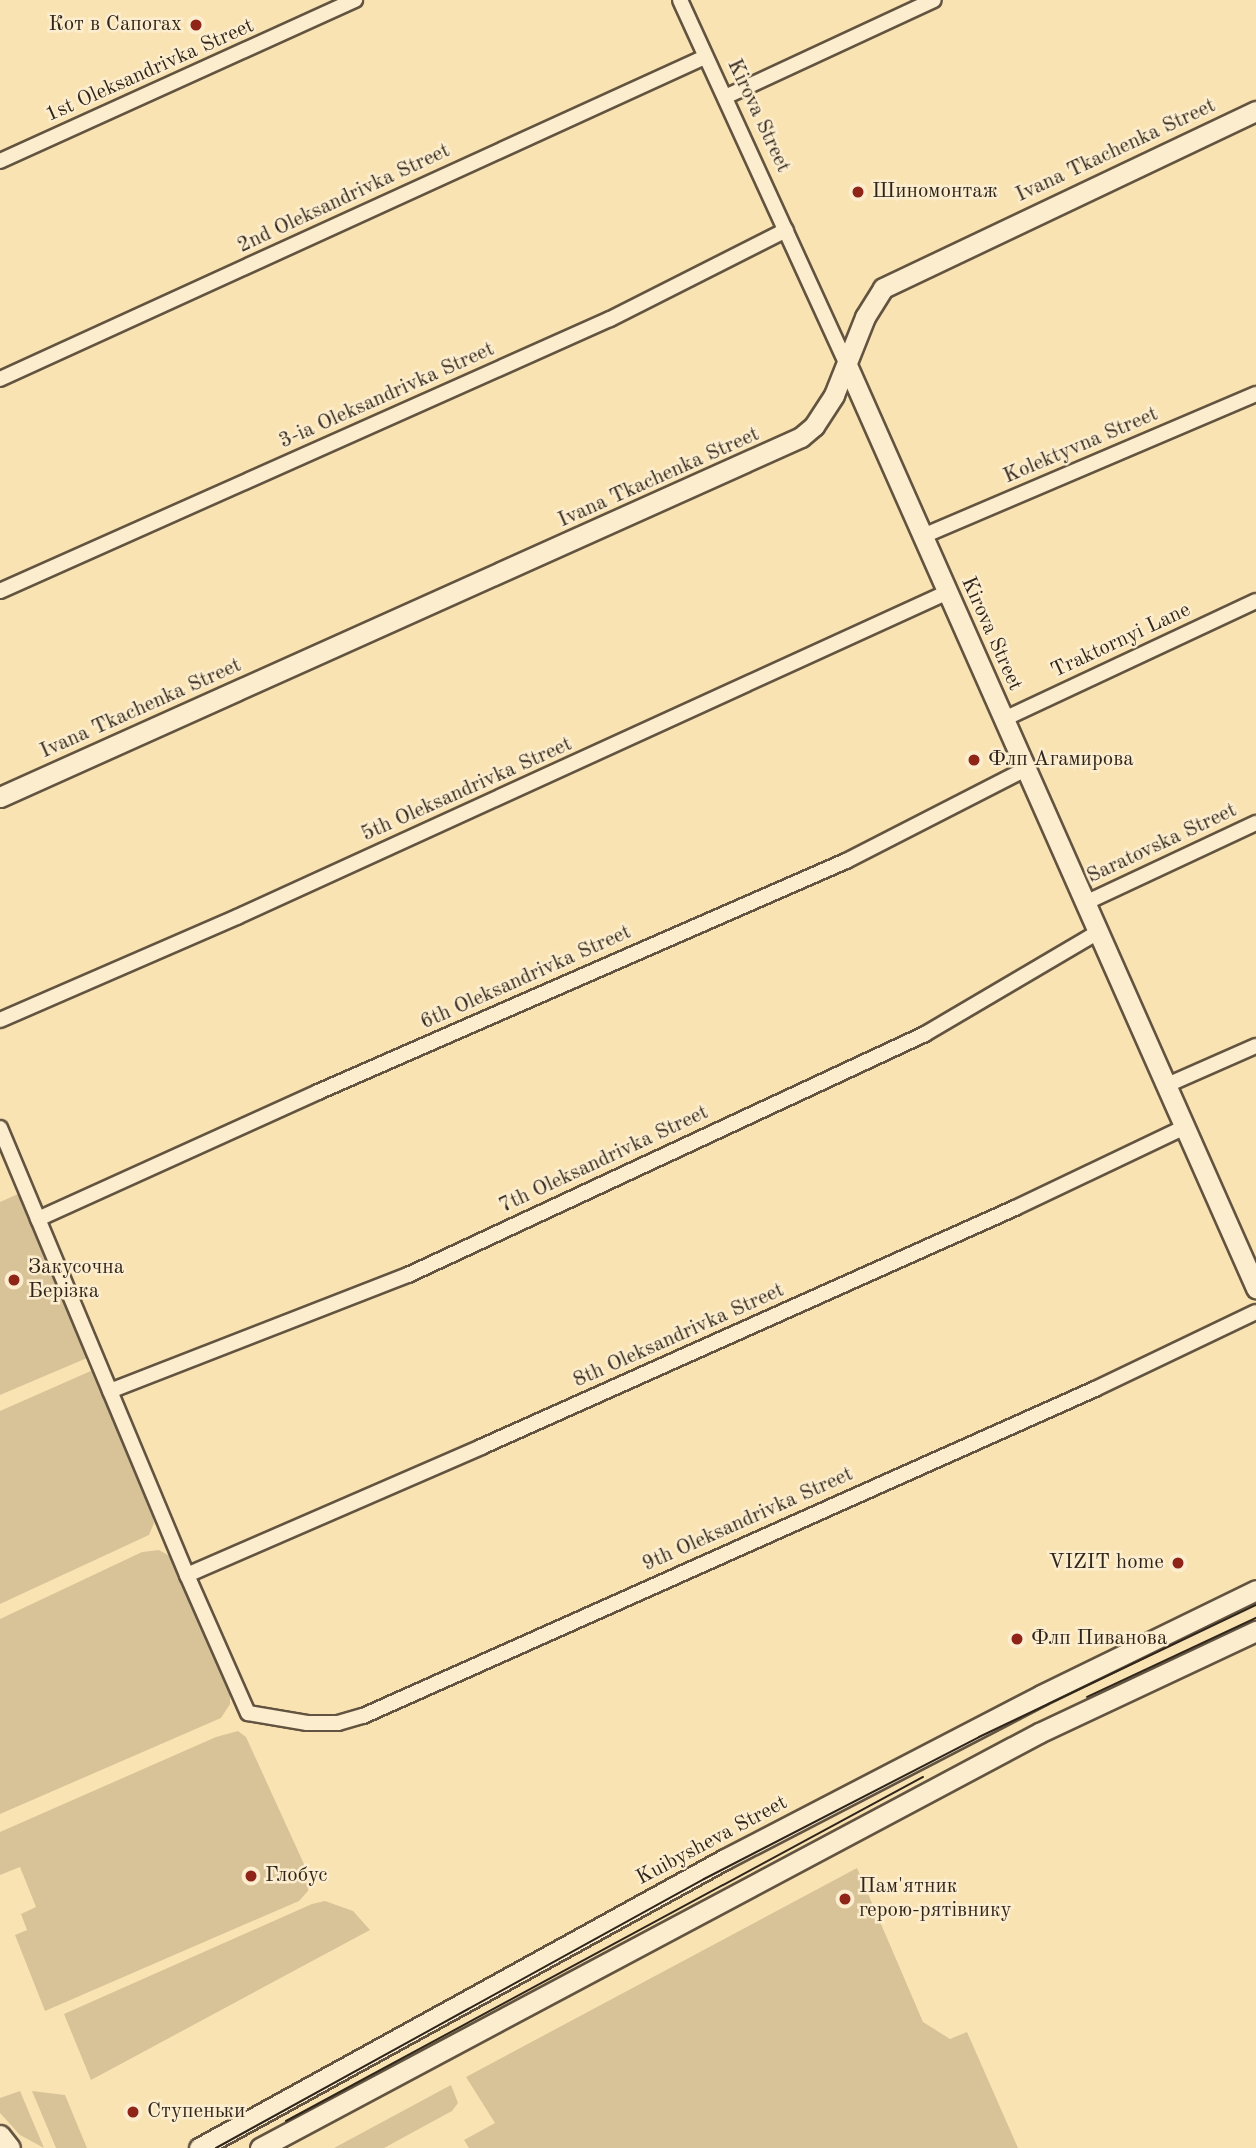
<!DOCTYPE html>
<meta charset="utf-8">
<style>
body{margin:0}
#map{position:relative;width:1256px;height:2148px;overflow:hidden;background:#fae3b3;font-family:"Old Standard TT",serif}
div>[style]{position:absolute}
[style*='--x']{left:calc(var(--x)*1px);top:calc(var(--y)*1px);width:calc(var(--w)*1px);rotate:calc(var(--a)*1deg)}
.green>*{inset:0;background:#d8c399}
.roads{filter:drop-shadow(2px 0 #625440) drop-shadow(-2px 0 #625440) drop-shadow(0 2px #625440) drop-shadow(0 -2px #625440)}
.street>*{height:14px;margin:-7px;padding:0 7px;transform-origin:7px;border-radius:7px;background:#fcedce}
.secondary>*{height:19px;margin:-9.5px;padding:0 9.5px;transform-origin:9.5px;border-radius:9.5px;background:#fcedce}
.tram>*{height:2px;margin:-1px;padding:0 1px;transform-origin:1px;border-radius:1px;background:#30251a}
.dots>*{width:19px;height:19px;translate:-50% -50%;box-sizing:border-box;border:4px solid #fcedce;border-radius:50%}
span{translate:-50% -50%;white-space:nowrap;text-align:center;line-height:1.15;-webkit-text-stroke:5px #fcedce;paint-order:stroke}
.poi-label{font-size:21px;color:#30251a}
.right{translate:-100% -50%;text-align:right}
.left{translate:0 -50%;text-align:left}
.street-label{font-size:21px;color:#30251a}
</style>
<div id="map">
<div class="green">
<div style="clip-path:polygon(18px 1194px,87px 1358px,0 1395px,0 1202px)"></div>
<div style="clip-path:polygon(93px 1370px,151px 1510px,154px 1523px,149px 1535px,0 1604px,0 1411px)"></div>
<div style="clip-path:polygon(159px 1550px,173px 1558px,230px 1691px,230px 1704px,221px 1718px,0 1814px,0 1619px,142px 1552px)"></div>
<div style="clip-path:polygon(238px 1731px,246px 1737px,309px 1875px,308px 1891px,299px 1901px,45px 2011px,15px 1935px,27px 1930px,21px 1914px,36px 1907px,20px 1867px,0 1875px,0 1832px,216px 1737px)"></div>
<div style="clip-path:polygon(857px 1868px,923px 2022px,950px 2039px,967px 2032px,1018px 2148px,469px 2148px,464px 2140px,495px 2123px,466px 2077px)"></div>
<div style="clip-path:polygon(325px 1901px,353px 1911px,370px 1930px,91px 2080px,64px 2014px,312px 1904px)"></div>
<div style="clip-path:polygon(451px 2085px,458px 2103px,452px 2111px,384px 2148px,334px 2148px)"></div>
<div style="clip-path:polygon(20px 2091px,44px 2148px,20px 2135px,0 2113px,0 2098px)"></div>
<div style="clip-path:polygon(32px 2091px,65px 2095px,87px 2148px,56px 2148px)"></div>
</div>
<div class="roads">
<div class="street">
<div style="--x:680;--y:0;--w:401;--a:65.4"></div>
<div style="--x:725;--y:97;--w:230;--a:-24.9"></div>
<div style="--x:0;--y:161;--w:390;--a:-24.4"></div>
<div style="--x:0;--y:379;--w:775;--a:-24.55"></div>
<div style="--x:923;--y:536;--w:362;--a:-23.1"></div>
<div style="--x:0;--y:591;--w:668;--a:-24.03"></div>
<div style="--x:610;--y:319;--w:197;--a:-26.8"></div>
<div style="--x:1004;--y:719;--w:278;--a:-25.1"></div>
<div style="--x:1085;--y:903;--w:189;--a:-25.1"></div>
<div style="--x:0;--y:1020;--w:258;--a:-23.5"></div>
<div style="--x:237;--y:917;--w:782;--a:-24.57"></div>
<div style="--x:1167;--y:1085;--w:97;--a:-23.7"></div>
<div style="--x:0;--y:1128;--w:485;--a:67.3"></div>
<div style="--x:187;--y:1575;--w:151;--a:66.2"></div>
<div style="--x:248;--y:1713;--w:60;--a:9.6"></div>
<div style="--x:307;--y:1723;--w:31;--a:0"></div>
<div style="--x:338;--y:1723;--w:26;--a:-16"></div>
<div style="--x:363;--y:1716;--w:802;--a:-24.07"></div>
<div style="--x:1095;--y:1389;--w:178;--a:-25.6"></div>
<div style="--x:38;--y:1219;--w:307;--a:-24.4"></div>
<div style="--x:318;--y:1092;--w:576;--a:-23.63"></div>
<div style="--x:846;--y:861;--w:202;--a:-27.1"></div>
<div style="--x:110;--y:1391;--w:320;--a:-21.3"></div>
<div style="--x:408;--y:1275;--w:570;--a:-24.99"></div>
<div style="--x:925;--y:1034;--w:201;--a:-30.5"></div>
<div style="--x:187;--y:1575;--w:321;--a:-23.5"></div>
<div style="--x:481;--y:1447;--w:585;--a:-24.11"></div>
<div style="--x:1015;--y:1208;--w:188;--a:-25.5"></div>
</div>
<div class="secondary">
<div style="--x:847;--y:365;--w:1010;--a:66.1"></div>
<div style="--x:0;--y:797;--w:878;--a:-24.2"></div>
<div style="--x:801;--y:437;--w:17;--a:-40"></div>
<div style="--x:814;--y:426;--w:37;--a:-57"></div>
<div style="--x:834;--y:395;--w:84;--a:-68.3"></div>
<div style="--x:865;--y:317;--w:34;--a:-58"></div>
<div style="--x:883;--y:288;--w:413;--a:-25.4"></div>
<div style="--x:0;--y:2135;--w:16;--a:52"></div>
<div style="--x:199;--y:2148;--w:600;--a:-28.79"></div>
<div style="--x:725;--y:1859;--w:356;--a:-27.4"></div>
<div style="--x:1041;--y:1695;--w:239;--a:-26"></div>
<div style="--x:260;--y:2148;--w:883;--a:-28.05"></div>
<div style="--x:1039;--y:1733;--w:240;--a:-25.2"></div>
</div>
</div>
<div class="tram">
<div style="--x:1087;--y:1697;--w:187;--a:-25.1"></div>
<div style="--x:286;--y:2121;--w:724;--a:-28.37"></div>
<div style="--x:216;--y:2148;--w:557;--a:-28.86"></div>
<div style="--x:704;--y:1879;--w:309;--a:-27.3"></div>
<div style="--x:979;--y:1737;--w:307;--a:-25.5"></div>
</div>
<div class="dots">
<div style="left:196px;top:25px;background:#8f2418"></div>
<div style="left:858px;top:192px;background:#8f2418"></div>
<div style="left:974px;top:760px;background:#8f2418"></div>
<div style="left:14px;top:1280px;background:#8f2418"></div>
<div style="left:1178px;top:1563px;background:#8f2418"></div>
<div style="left:1017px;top:1639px;background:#8f2418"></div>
<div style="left:251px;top:1876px;background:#8f2418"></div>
<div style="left:845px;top:1899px;background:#8f2418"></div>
<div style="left:133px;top:2112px;background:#8f2418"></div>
</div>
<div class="poi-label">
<span class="right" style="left:182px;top:25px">Кот в Сапогах</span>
<span class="left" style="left:872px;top:192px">Шиномонтаж</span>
<span class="left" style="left:988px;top:760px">Флп Агамирова</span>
<span class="left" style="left:28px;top:1280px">Закусочна<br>Берізка</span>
<span class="right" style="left:1164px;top:1563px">VIZIT home</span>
<span class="left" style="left:1031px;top:1639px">Флп Пиванова</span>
<span class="left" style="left:265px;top:1876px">Глобус</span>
<span class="left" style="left:859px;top:1899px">Пам'ятник<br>герою-рятівнику</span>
<span class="left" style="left:147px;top:2112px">Ступеньки</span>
</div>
<div class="street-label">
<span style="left:150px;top:71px;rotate:-24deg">1st Oleksandrivka Street</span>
<span style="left:758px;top:116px;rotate:65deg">Kirova Street</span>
<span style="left:1116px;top:151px;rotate:-25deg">Ivana Tkachenka Street</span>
<span style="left:344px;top:199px;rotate:-25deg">2nd Oleksandrivka Street</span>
<span style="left:387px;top:396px;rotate:-24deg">3-ia Oleksandrivka Street</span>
<span style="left:1081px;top:446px;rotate:-23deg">Kolektyvna Street</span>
<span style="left:659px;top:478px;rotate:-24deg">Ivana Tkachenka Street</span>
<span style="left:991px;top:634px;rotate:66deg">Kirova Street</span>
<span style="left:1121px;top:641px;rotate:-25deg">Traktornyi Lane</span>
<span style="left:141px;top:709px;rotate:-24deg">Ivana Tkachenka Street</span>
<span style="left:467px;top:790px;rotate:-24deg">5th Oleksandrivka Street</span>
<span style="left:1162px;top:844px;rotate:-25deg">Saratovska Street</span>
<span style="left:526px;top:978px;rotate:-24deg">6th Oleksandrivka Street</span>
<span style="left:604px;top:1160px;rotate:-25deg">7th Oleksandrivka Street</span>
<span style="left:679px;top:1336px;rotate:-24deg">8th Oleksandrivka Street</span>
<span style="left:748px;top:1520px;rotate:-24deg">9th Oleksandrivka Street</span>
<span style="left:712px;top:1841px;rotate:-28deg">Kuibysheva Street</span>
</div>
</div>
